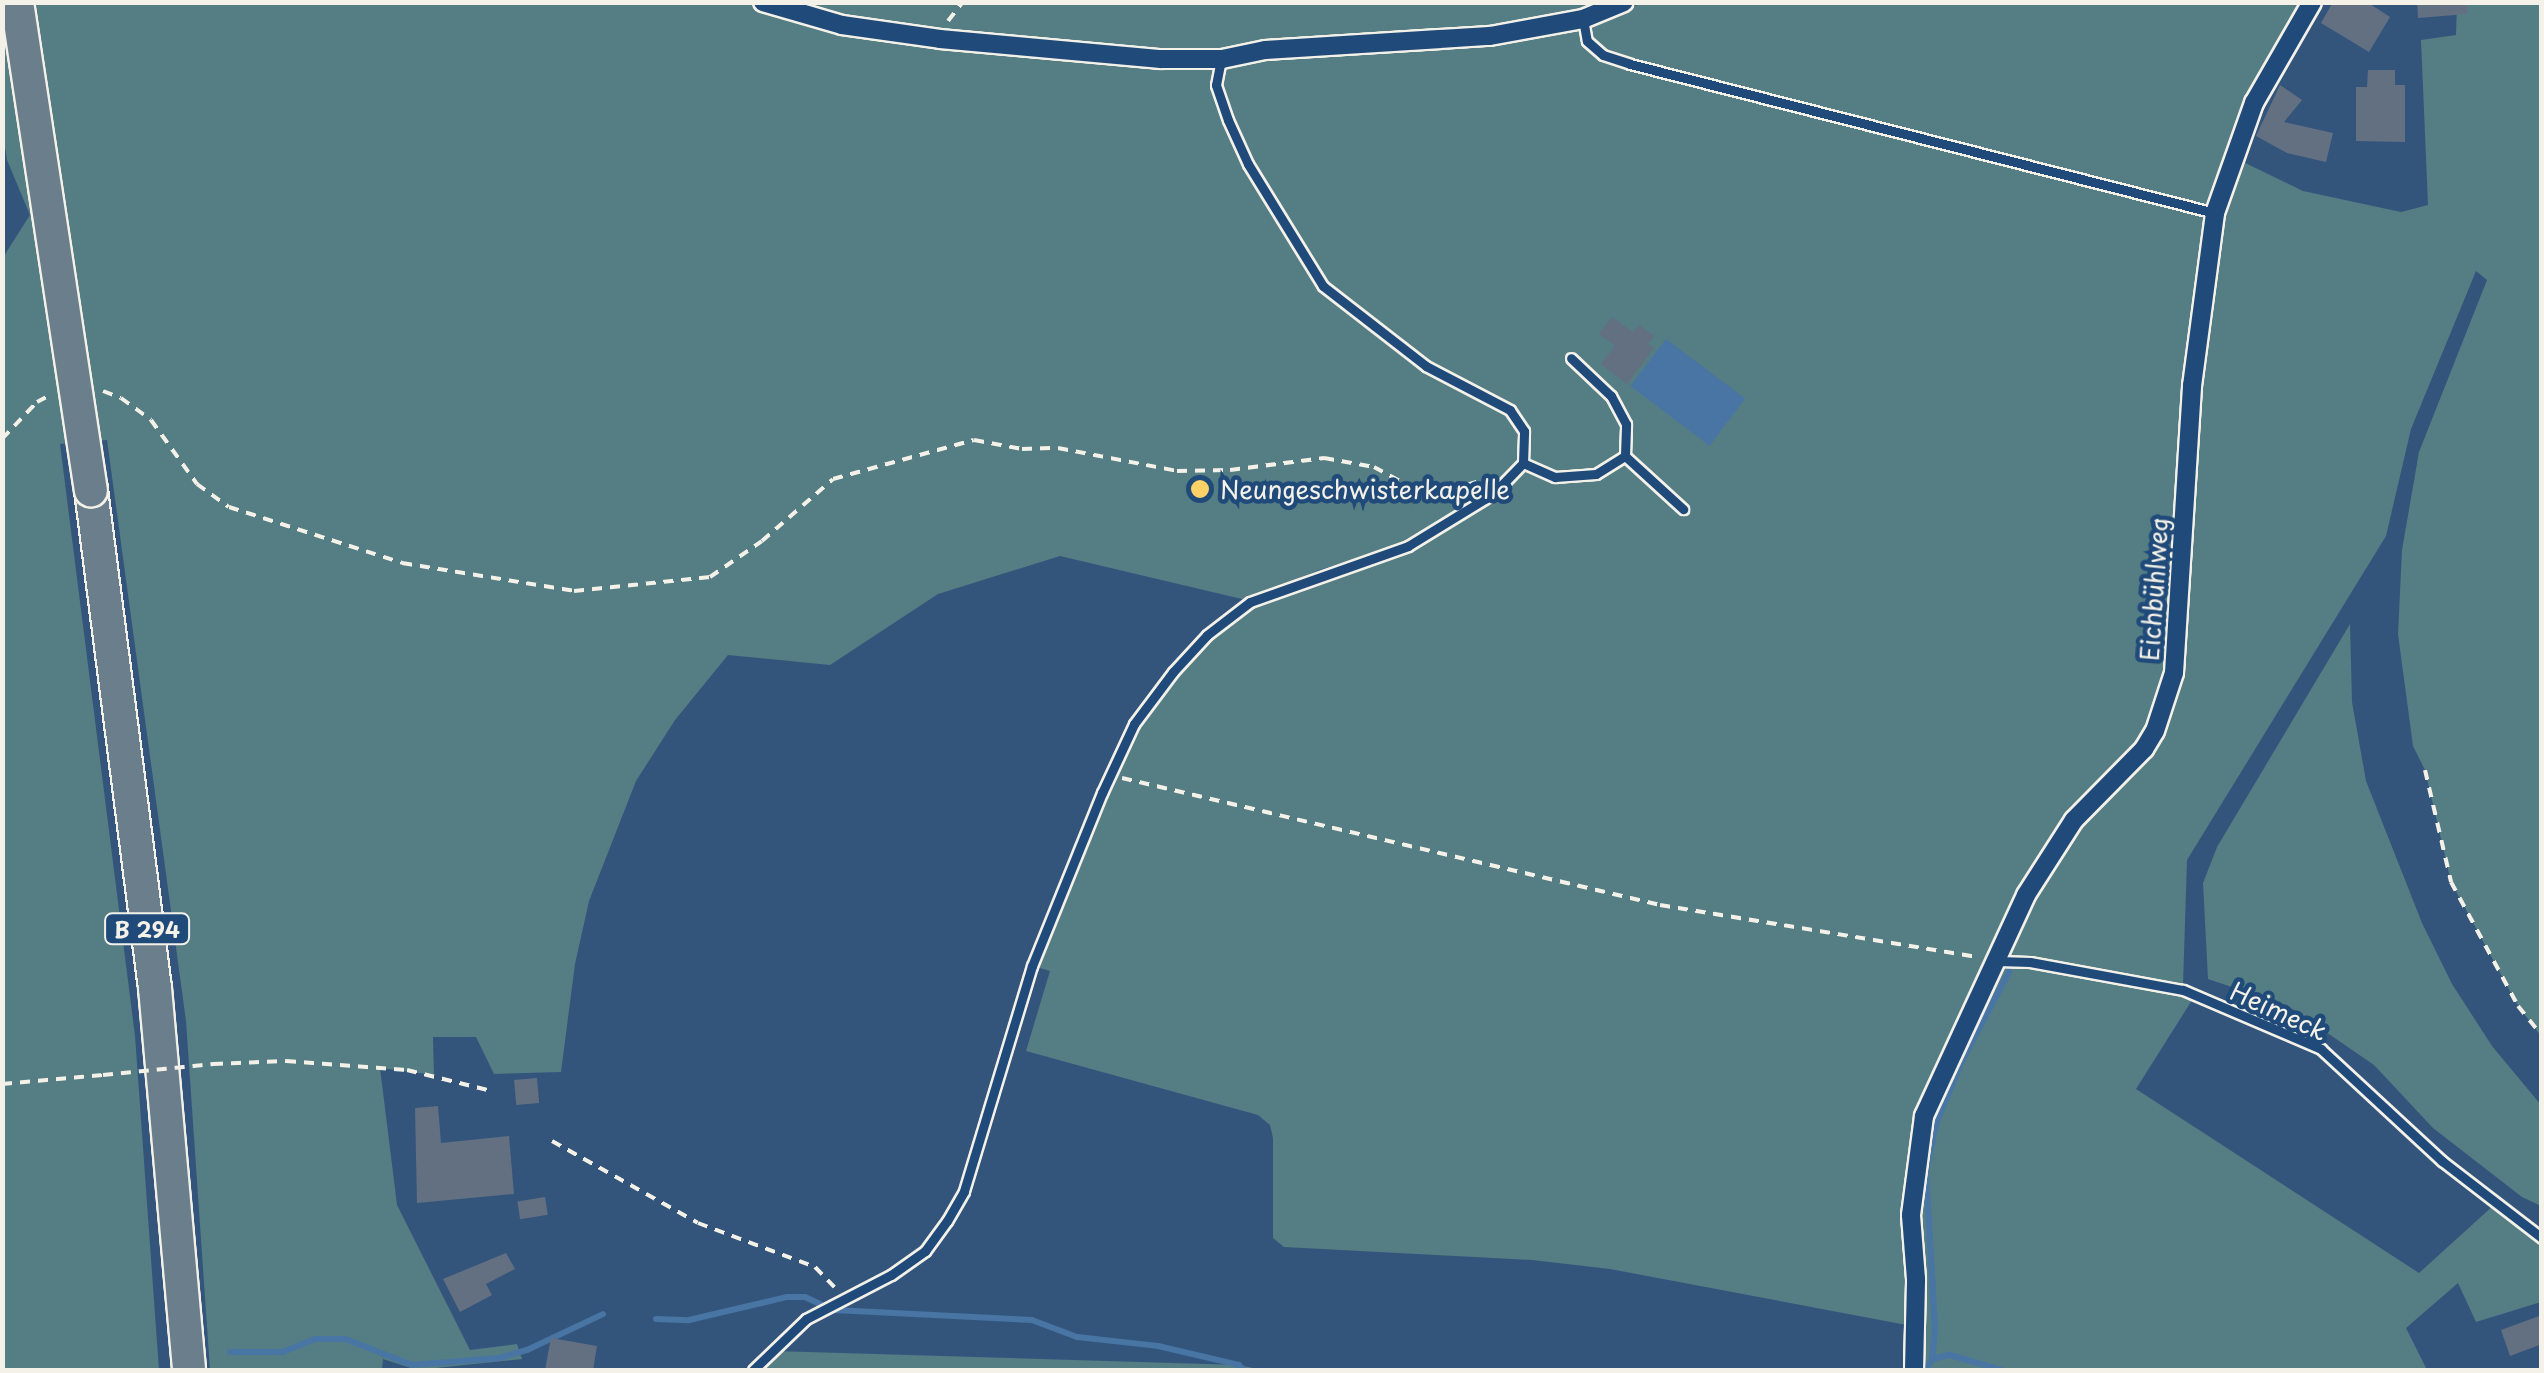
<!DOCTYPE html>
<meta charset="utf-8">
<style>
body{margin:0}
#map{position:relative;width:2544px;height:1373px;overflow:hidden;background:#33557c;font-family:"Playpen Sans",sans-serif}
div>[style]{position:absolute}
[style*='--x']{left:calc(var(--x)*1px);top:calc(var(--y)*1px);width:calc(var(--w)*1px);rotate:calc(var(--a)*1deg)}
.green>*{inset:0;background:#557d84}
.water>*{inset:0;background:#4875a4;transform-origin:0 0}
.stream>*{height:6px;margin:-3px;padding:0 3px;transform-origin:3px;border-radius:3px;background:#4875a4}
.building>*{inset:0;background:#637082;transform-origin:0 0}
.path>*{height:4px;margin-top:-2px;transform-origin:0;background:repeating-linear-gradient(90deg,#f4f1e8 0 10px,transparent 0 18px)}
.roads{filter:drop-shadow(2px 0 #f4f1e8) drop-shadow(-2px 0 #f4f1e8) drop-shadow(0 2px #f4f1e8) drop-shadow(0 -2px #f4f1e8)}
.lane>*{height:9px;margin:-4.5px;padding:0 4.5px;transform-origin:4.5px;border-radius:4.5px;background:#1f4a7a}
.street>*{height:18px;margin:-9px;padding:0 9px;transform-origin:9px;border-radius:9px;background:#1f4a7a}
.highway>*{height:32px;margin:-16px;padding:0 16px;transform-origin:16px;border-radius:16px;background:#6b7e8b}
.path-bridge>*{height:4px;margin-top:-2px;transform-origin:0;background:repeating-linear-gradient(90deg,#f4f1e8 0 10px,transparent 0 18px)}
.bridges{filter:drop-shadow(2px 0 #f4f1e8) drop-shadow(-2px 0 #f4f1e8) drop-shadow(0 2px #f4f1e8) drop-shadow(0 -2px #f4f1e8)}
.highway-bridge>*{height:32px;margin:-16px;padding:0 16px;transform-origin:16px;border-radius:16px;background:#6b7e8b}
.dots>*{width:28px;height:28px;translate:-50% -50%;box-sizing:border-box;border:5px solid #1f4a7a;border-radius:50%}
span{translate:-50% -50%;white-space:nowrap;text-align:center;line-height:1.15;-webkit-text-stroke:9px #1f4a7a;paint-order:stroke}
.shield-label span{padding:2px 8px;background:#1f4a7a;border:2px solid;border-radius:8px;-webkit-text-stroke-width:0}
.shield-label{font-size:22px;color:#f4f1e8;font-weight:700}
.poi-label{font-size:25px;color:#f4f1e8}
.left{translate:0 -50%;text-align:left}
.street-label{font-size:25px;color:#f4f1e8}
.frame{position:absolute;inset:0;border:5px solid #f4f1e8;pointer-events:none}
</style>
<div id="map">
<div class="green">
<div style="clip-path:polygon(3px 3px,1602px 3px,1489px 29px,1218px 51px,1213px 86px,1225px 121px,1321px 288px,1427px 364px,1325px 284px,1251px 162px,1219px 84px,1222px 59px,1588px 25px,1642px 3px,2312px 3px,2233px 157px,2303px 191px,2401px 212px,2428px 205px,2421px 40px,2456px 35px,2457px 3px,2541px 3px,2541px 1036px,2518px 1006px,2451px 882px,2425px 770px,2413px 746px,2398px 634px,2402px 550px,2419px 452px,2487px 280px,2476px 271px,2411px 429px,2386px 536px,2187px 860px,2183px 985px,2030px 958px,1992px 964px,2029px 966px,2194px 997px,2136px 1089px,2419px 1273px,2494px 1205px,2541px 1243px,2541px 1302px,2476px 1322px,2458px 1283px,2406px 1328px,2427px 1370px,1911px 1370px,1912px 1326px,1610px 1269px,1532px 1260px,1284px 1247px,1273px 1238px,1273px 1138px,1270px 1125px,1258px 1115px,1026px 1051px,1050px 971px,1033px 966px,1137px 725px,1176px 673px,1209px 638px,1255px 606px,1409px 549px,1495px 497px,1524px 470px,1553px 479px,1520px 460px,1491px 492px,1406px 543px,1319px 570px,1246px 600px,1060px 556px,938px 594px,830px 665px,728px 655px,675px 720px,636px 781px,589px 901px,575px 964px,561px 1072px,494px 1074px,476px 1037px,433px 1037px,434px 1075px,380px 1068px,397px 1205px,470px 1350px,517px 1344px,522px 1359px,417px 1370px,383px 1359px,382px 1370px,210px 1370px,186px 1021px,107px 440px,60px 444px,135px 1036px,159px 1370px,3px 1370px,2px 259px,30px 215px,7px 160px,3px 135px)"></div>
<div style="clip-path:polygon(2350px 624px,2352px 702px,2366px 781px,2422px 923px,2452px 984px,2492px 1046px,2541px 1105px,2541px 1206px,2522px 1197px,2433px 1128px,2374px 1065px,2288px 1006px,2208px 979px,2203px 883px,2217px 847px)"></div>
<div style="clip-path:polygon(774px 1351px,1239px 1365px,1262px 1370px,755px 1370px)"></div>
</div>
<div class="water">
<div style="left:1666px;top:339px;width:99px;height:59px;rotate:37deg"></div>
</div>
<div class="stream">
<div style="--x:834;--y:1310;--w:198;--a:2.9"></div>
<div style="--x:1032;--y:1320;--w:48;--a:20.7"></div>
<div style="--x:1077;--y:1337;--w:81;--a:6.3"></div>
<div style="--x:1158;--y:1346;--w:83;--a:13.2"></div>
<div style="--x:1239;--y:1365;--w:7;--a:45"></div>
<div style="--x:656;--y:1319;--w:33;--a:2"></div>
<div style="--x:689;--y:1320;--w:101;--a:-13.2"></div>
<div style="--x:787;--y:1297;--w:18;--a:0"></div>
<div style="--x:805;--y:1297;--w:17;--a:25"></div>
<div style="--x:230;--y:1352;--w:53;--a:0"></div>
<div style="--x:283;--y:1352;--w:35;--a:-22"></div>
<div style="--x:315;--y:1339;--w:31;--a:0"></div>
<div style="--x:346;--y:1339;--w:71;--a:21.5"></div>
<div style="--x:412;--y:1365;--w:87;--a:-4.6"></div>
<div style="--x:499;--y:1358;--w:29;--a:-16"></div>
<div style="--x:527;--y:1350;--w:84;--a:-25.3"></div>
<div style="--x:1932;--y:1359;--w:31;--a:-84"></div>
<div style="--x:1935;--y:1328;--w:156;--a:-93.3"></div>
<div style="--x:1926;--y:1172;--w:49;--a:-78.2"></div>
<div style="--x:1936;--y:1124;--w:68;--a:-67.6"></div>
<div style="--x:1962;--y:1061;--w:101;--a:-62.2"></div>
<div style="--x:1926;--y:1370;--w:13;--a:-61"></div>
<div style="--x:1932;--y:1359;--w:18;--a:-13"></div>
<div style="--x:1950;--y:1355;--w:53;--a:16.4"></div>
</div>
<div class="building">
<div style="clip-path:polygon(2333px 2px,2367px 2px,2390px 17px,2369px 52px,2321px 23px)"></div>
<div style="clip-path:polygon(2417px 2px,2467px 2px,2467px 14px,2418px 18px)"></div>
<div style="clip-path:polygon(2368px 70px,2395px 70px,2395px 85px,2405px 85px,2405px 142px,2356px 141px,2356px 87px,2367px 87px)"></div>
<div style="clip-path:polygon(2280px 85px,2302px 100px,2284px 122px,2333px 133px,2326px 162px,2287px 153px,2256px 136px)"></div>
<div style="clip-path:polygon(1612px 317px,1633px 332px,1639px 325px,1654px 336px,1648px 344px,1654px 348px,1627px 384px,1601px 364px,1615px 346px,1599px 334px)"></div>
<div style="left:537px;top:1078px;width:25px;height:23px;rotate:85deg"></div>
<div style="clip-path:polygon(438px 1106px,441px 1143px,509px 1136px,514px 1194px,417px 1203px,415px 1108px)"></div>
<div style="left:545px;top:1197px;width:18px;height:28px;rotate:81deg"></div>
<div style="clip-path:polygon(506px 1253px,515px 1269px,486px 1284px,492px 1295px,460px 1312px,443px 1279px)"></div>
<div style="clip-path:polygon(2542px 1315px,2542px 1344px,2510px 1356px,2501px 1330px)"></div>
<div style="clip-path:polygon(551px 1338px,597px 1346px,593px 1370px,545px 1370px)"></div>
</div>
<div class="path">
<div style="--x:948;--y:21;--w:24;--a:-52"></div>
<div style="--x:103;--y:391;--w:19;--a:21"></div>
<div style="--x:121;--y:398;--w:37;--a:36"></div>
<div style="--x:151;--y:420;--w:79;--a:54.3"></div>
<div style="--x:197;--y:484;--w:39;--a:36"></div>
<div style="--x:229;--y:507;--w:182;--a:17.9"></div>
<div style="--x:402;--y:563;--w:174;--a:9.2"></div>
<div style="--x:574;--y:591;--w:137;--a:-5.9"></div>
<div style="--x:710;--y:577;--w:63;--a:-34.7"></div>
<div style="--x:762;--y:541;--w:94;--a:-41.1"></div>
<div style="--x:833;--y:479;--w:146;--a:-15.5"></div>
<div style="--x:974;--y:440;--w:49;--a:10.6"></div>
<div style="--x:1022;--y:449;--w:36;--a:-2"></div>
<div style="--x:1058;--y:448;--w:121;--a:10.9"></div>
<div style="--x:1177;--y:471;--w:53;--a:-1.1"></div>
<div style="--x:1230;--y:470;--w:95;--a:-7.3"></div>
<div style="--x:1324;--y:458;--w:51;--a:10.2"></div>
<div style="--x:1374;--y:467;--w:42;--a:28.4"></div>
<div style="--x:1411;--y:487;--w:39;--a:4"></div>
<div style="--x:1450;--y:490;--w:37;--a:-17"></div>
<div style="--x:2;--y:439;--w:51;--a:-46.6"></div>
<div style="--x:37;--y:402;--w:15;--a:-28"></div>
<div style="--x:2425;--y:770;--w:115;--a:76.9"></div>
<div style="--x:2451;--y:882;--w:141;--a:61.6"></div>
<div style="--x:2518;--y:1006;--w:38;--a:51"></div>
<div style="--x:1122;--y:778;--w:553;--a:13.28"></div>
<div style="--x:1660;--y:905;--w:323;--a:9.3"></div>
<div style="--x:213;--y:1064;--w:73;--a:-2.4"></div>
<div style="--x:286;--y:1061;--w:121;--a:4.3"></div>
<div style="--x:407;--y:1070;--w:83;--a:13.9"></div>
<div style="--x:2;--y:1084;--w:101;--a:-5.1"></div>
<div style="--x:552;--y:1141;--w:167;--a:29.3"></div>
<div style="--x:698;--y:1223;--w:125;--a:20.6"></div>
<div style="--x:815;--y:1267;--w:28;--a:46"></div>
</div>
<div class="roads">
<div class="lane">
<div style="--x:1583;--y:19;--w:22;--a:80"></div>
<div style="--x:1587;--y:41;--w:21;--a:41"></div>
<div style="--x:1603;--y:55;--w:28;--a:18"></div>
<div style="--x:1630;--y:64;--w:604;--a:14.29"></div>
<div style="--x:1625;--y:456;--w:79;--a:42.4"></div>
<div style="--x:1523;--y:463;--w:35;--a:24"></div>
<div style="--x:1555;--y:477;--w:41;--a:-4.2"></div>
<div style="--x:1596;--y:474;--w:34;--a:-32"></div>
<div style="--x:1625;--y:456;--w:32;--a:-88"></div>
<div style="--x:1626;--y:424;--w:32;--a:-118"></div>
<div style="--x:1611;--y:396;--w:55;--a:-136.5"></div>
<div style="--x:1998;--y:961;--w:32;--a:2"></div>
<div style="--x:2030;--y:962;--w:156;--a:10.4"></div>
<div style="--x:2183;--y:990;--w:150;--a:23.1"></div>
<div style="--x:2321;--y:1049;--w:165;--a:42.8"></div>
<div style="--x:2442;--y:1161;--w:126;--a:37.6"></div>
<div style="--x:753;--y:1370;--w:74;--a:-43.9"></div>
<div style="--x:806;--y:1319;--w:96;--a:-27.4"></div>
<div style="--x:891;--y:1275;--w:42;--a:-35.2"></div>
<div style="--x:925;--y:1251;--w:37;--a:-54"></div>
<div style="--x:947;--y:1221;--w:34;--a:-60"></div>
<div style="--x:964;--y:1191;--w:235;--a:-73.2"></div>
<div style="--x:1032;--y:966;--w:187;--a:-68"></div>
<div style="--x:1102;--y:793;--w:76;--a:-65.1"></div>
<div style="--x:1134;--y:724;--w:65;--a:-53.1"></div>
<div style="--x:1173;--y:672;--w:50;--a:-47.4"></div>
<div style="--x:1207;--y:635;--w:54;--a:-37.5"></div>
<div style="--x:1250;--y:602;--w:168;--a:-19.5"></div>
<div style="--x:1408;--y:546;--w:100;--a:-31.5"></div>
<div style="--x:1493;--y:494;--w:43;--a:-45.9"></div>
<div style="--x:1523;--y:463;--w:32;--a:-88"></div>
<div style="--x:1524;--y:431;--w:25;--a:-124"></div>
<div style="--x:1510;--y:410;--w:95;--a:-152.4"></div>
<div style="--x:1426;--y:366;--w:130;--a:-142.2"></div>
<div style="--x:1323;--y:286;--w:143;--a:-121.6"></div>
<div style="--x:1248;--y:164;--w:48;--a:-114.4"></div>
<div style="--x:1228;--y:120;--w:37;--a:-109"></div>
<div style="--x:1216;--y:85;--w:25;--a:-79"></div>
</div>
<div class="street">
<div style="--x:763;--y:2;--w:82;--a:16.2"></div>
<div style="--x:842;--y:25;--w:99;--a:8.1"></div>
<div style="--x:940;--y:39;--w:222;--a:5.2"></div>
<div style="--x:1161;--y:59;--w:61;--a:0"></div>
<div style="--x:1222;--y:59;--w:44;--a:-11.8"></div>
<div style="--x:1265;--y:50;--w:225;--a:-3.6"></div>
<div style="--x:1490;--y:36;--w:95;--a:-10.4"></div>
<div style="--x:1583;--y:19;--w:44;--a:-22.5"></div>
<div style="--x:1914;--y:1370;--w:91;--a:-88.7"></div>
<div style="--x:1916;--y:1279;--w:64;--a:-94.5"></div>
<div style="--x:1911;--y:1215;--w:100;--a:-82.5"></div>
<div style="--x:1924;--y:1116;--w:243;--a:-65.2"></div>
<div style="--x:2026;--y:895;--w:89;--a:-57.4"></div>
<div style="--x:2074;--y:820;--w:100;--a:-45.4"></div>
<div style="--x:2144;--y:749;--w:21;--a:-59"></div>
<div style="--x:2155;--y:731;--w:61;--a:-71.9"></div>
<div style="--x:2174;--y:673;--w:288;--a:-86.4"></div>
<div style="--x:2192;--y:386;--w:175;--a:-82.4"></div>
<div style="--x:2215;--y:213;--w:117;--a:-70.5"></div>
<div style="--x:2254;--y:103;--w:116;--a:-60.1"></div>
</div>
<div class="highway">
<div style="--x:91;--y:490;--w:502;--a:82.68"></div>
<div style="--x:155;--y:988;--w:384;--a:84.9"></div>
</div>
</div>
<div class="path-bridge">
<div style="--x:103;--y:1075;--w:111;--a:-5.7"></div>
</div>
<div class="bridges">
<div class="highway-bridge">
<div style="--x:17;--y:2;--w:494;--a:81.4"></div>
</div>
</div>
<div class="dots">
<div style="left:1200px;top:489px;background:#ffd166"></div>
</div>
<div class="shield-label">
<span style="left:147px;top:929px">B 294</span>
</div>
<div class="poi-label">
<span class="left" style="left:1220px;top:489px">Neungeschwisterkapelle</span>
</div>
<div class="street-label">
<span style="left:2154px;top:589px;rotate:-86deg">Eichbühlweg</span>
<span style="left:2279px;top:1011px;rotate:25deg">Heimeck</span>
</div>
<div class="frame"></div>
</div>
